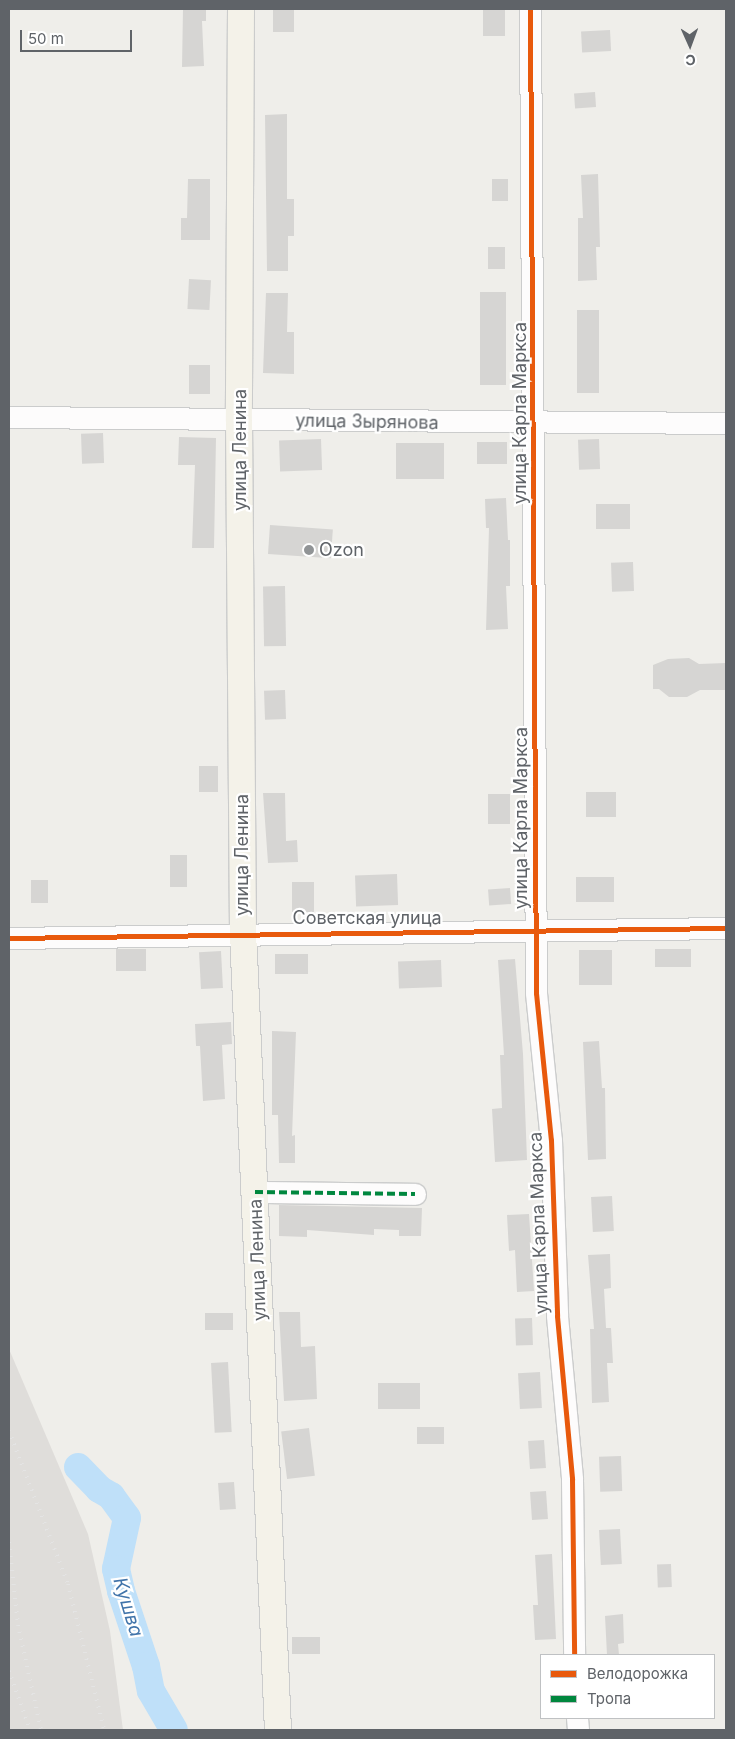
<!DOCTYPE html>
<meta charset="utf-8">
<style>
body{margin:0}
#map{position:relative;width:735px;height:1739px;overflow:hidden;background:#efeeea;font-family:Inter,sans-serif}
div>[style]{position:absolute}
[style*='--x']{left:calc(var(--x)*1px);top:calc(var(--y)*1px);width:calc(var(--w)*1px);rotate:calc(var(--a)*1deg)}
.industrial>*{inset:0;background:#dfddda}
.river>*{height:28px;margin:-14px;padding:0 14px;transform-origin:14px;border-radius:14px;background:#bfe0f9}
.building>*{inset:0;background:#d6d5d3;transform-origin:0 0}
.roads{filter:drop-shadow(1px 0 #cbcccc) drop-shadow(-1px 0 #cbcccc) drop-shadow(0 1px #cbcccc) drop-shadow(0 -1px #cbcccc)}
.minor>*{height:21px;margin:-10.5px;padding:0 10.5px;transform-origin:10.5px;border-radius:10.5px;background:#fdfcfc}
.major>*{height:26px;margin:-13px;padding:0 13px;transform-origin:13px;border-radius:13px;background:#f4f2e9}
.rail>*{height:4px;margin-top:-2px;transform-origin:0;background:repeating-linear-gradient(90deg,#e4e4e4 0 1px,transparent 0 7px)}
.quiet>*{height:4px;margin-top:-2px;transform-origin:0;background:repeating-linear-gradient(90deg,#00873e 0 8px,transparent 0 12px)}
.cycleway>*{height:5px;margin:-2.5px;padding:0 2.5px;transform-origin:2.5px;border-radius:2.5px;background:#e8590c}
.dots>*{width:14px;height:14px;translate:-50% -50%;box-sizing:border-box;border:2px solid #fff;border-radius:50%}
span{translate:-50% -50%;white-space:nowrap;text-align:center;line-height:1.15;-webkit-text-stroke:4.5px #fff;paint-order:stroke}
.street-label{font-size:18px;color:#5f6368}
.poi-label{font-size:18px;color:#5f6368}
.left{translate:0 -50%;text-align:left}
.water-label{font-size:19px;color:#4174aa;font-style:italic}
.frame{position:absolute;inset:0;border:10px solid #5f6368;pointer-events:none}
.legend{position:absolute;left:540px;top:1654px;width:175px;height:65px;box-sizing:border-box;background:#fff;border:1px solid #bfc1c3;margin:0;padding:6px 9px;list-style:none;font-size:15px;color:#5f6368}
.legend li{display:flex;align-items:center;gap:10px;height:25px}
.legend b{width:25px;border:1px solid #bfc1c3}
.north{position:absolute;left:665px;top:20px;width:50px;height:50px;-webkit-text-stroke:4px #fff;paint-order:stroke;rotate:178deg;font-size:14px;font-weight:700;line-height:20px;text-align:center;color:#5f6368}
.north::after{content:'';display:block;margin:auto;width:18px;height:22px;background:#5f6368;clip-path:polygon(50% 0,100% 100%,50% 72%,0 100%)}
.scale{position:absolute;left:20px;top:30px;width:112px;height:22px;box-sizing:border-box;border:2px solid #5f6368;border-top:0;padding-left:6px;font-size:15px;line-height:18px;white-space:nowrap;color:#5f6368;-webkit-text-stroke:4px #fff;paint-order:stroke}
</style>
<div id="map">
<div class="industrial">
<div style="clip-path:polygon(9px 1349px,88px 1534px,110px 1631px,123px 1730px,9px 1730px)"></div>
</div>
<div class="river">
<div style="--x:78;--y:1467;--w:30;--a:46"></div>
<div style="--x:99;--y:1489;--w:14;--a:30"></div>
<div style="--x:111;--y:1496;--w:27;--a:54"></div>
<div style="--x:127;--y:1518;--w:52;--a:102.2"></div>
<div style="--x:116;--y:1569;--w:23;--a:77"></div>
<div style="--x:121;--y:1591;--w:79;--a:71.6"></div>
<div style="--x:146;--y:1666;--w:25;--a:79"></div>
<div style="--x:151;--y:1691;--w:45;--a:59.5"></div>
</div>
<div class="building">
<div style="clip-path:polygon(183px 9px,206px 9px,206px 21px,202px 21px,204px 66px,182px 67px)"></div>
<div style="left:273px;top:9px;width:21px;height:23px"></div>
<div style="left:483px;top:9px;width:22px;height:27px"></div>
<div style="left:610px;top:30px;width:21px;height:29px;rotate:87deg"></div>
<div style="left:595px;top:92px;width:15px;height:21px;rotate:86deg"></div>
<div style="clip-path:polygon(287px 114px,287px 199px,294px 199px,294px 236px,288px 236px,288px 271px,267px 271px,265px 115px)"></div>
<div style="clip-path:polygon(598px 174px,600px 247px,596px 247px,597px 280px,578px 281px,578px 218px,583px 218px,581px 175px)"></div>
<div style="clip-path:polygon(188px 179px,210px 179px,210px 240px,181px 240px,181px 218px,187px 218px)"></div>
<div style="left:492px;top:179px;width:16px;height:22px"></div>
<div style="left:505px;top:247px;width:22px;height:17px;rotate:90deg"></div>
<div style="left:189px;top:279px;width:22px;height:30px;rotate:3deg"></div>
<div style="left:480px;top:292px;width:26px;height:93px"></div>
<div style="clip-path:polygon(266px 293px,288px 293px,287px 332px,294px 332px,294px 374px,263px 373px)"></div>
<div style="left:577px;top:310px;width:22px;height:83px"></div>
<div style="left:189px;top:365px;width:21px;height:29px"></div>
<div style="left:103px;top:433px;width:30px;height:22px;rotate:88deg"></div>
<div style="clip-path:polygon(179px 437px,216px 438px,214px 548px,192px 548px,195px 465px,178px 465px)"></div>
<div style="left:321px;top:439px;width:31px;height:42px;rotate:88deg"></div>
<div style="left:599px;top:439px;width:30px;height:21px;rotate:88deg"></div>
<div style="left:477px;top:442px;width:30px;height:22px"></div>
<div style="left:396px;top:443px;width:48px;height:36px"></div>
<div style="clip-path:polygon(506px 498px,508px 540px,510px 540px,510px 586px,506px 586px,508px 629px,486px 630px,489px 528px,486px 528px,485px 499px)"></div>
<div style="left:630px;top:504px;width:25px;height:34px;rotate:90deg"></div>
<div style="left:270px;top:525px;width:63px;height:29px;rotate:4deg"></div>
<div style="left:633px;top:562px;width:29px;height:22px;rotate:88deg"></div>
<div style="left:285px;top:586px;width:60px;height:22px;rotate:89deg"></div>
<div style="clip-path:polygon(689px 658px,699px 664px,726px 663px,726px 690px,700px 690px,687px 697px,669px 697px,659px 689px,653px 689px,653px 665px,668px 659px)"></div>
<div style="left:285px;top:690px;width:29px;height:21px;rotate:88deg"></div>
<div style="left:199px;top:766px;width:19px;height:26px"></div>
<div style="left:586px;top:792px;width:30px;height:25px"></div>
<div style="clip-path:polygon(263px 793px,285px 793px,286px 841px,297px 840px,298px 862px,268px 863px)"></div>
<div style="left:488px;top:794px;width:22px;height:30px"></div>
<div style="left:170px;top:855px;width:17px;height:32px"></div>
<div style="left:397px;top:874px;width:31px;height:42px;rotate:88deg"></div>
<div style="left:614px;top:877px;width:25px;height:38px;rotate:90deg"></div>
<div style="left:31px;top:880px;width:17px;height:23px"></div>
<div style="left:292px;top:882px;width:22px;height:30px"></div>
<div style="left:510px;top:888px;width:16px;height:22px;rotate:86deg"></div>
<div style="left:116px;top:949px;width:30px;height:22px"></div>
<div style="left:691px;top:949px;width:18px;height:36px;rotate:90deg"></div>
<div style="left:579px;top:950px;width:33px;height:35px"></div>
<div style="left:221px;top:951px;width:37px;height:22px;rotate:87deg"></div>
<div style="left:308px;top:954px;width:20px;height:33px;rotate:90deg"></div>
<div style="clip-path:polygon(515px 959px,523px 1054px,527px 1160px,495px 1162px,492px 1109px,502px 1108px,500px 1055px,504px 1055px,498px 960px)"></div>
<div style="left:441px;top:960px;width:27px;height:43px;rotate:88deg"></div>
<div style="clip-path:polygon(231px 1022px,232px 1044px,222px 1045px,225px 1099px,203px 1101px,200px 1046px,196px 1046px,195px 1024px)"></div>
<div style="clip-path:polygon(272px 1031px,296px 1032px,292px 1136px,295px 1135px,295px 1163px,279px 1163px,278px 1115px,272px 1115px)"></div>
<div style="clip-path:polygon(599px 1041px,602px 1088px,605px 1088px,606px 1159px,588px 1160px,583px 1042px)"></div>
<div style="left:612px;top:1196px;width:35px;height:21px;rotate:87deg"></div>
<div style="clip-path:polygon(279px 1205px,422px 1208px,421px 1236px,399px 1236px,399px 1230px,374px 1229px,374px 1235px,307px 1230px,307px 1237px,279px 1236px)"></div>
<div style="clip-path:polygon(529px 1214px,534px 1291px,517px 1292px,515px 1250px,509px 1251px,507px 1215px)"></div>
<div style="clip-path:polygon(610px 1254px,611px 1288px,604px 1289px,606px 1328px,611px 1328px,613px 1363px,607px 1363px,609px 1402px,592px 1403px,590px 1329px,594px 1329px,588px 1255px)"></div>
<div style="clip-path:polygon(279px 1312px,300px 1312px,301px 1347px,315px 1346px,317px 1399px,284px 1401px)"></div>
<div style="left:233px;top:1313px;width:17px;height:28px;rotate:90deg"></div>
<div style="left:532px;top:1318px;width:27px;height:17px;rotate:88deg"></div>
<div style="left:228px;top:1362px;width:70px;height:17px;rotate:87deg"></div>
<div style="left:540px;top:1372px;width:36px;height:22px;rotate:87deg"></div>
<div style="left:378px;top:1383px;width:42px;height:26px"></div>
<div style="left:417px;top:1427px;width:27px;height:17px"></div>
<div style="left:309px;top:1428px;width:48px;height:28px;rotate:83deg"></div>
<div style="left:544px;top:1440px;width:28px;height:16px;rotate:86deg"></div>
<div style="left:621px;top:1456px;width:35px;height:22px;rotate:88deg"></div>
<div style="left:234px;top:1482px;width:27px;height:16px;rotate:86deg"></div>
<div style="left:546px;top:1491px;width:28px;height:16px;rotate:86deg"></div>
<div style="left:620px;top:1529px;width:35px;height:21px;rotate:87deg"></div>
<div style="clip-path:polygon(552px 1554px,556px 1639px,535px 1640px,533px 1605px,538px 1605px,535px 1555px)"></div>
<div style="left:671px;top:1564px;width:23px;height:14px;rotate:88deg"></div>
<div style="clip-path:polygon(623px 1614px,624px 1643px,618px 1644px,619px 1655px,607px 1655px,605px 1616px)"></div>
<div style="left:320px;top:1637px;width:17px;height:28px;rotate:90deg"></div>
</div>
<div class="roads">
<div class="minor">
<div style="--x:530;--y:9;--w:984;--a:89.65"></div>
<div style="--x:536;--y:993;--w:148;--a:84.2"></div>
<div style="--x:551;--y:1140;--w:176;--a:88"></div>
<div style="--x:557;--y:1316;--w:164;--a:84.7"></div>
<div style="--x:572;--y:1479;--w:176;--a:89.3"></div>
<div style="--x:9;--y:417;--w:717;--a:0.48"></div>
<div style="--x:9;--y:938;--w:717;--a:-0.8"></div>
<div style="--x:255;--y:1192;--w:160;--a:0.7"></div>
<div style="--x:577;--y:1718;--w:12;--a:85"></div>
</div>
<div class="major">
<div style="--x:241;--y:9;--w:412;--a:90.3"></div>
<div style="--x:239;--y:421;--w:511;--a:89.55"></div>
<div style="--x:243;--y:932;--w:799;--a:87.49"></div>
</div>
</div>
<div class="rail">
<div style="--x:9;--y:1431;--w:164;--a:68.9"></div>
<div style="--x:68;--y:1584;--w:150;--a:76.1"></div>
<div style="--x:9;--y:1542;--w:83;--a:83.8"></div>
<div style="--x:18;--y:1625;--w:107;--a:77.6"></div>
<div style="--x:9;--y:1671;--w:63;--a:70.4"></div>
</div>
<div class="quiet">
<div style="--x:255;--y:1192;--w:160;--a:0.7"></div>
</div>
<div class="cycleway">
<div style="--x:530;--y:9;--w:984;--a:89.65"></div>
<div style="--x:536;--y:993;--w:148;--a:84.2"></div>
<div style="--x:551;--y:1140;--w:176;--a:88"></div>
<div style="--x:557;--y:1316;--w:164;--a:84.7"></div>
<div style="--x:572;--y:1479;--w:176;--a:89.3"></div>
<div style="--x:9;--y:938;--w:717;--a:-0.8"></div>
</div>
<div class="dots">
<div style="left:309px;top:550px;background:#919496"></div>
</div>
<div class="street-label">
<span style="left:520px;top:413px;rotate:-90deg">улица Карла Маркса</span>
<span style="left:367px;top:422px;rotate:1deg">улица Зырянова</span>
<span style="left:240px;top:450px;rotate:-90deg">улица Ленина</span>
<span style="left:521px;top:818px;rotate:-90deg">улица Карла Маркса</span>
<span style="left:242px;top:855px;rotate:-90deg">улица Ленина</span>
<span style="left:367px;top:918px">Советская улица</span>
<span style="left:539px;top:1223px;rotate:-92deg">улица Карла Маркса</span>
<span style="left:258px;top:1260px;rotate:-92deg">улица Ленина</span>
</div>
<div class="poi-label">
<span class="left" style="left:319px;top:550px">Ozon</span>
</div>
<div class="water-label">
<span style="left:128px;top:1607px;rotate:73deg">Кушва</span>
</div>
<div class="frame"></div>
<ul class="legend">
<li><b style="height:6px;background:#e8590c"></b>Велодорожка</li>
<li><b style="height:6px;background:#00873e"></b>Тропа</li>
</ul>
<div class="north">С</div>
<div class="scale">50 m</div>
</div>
